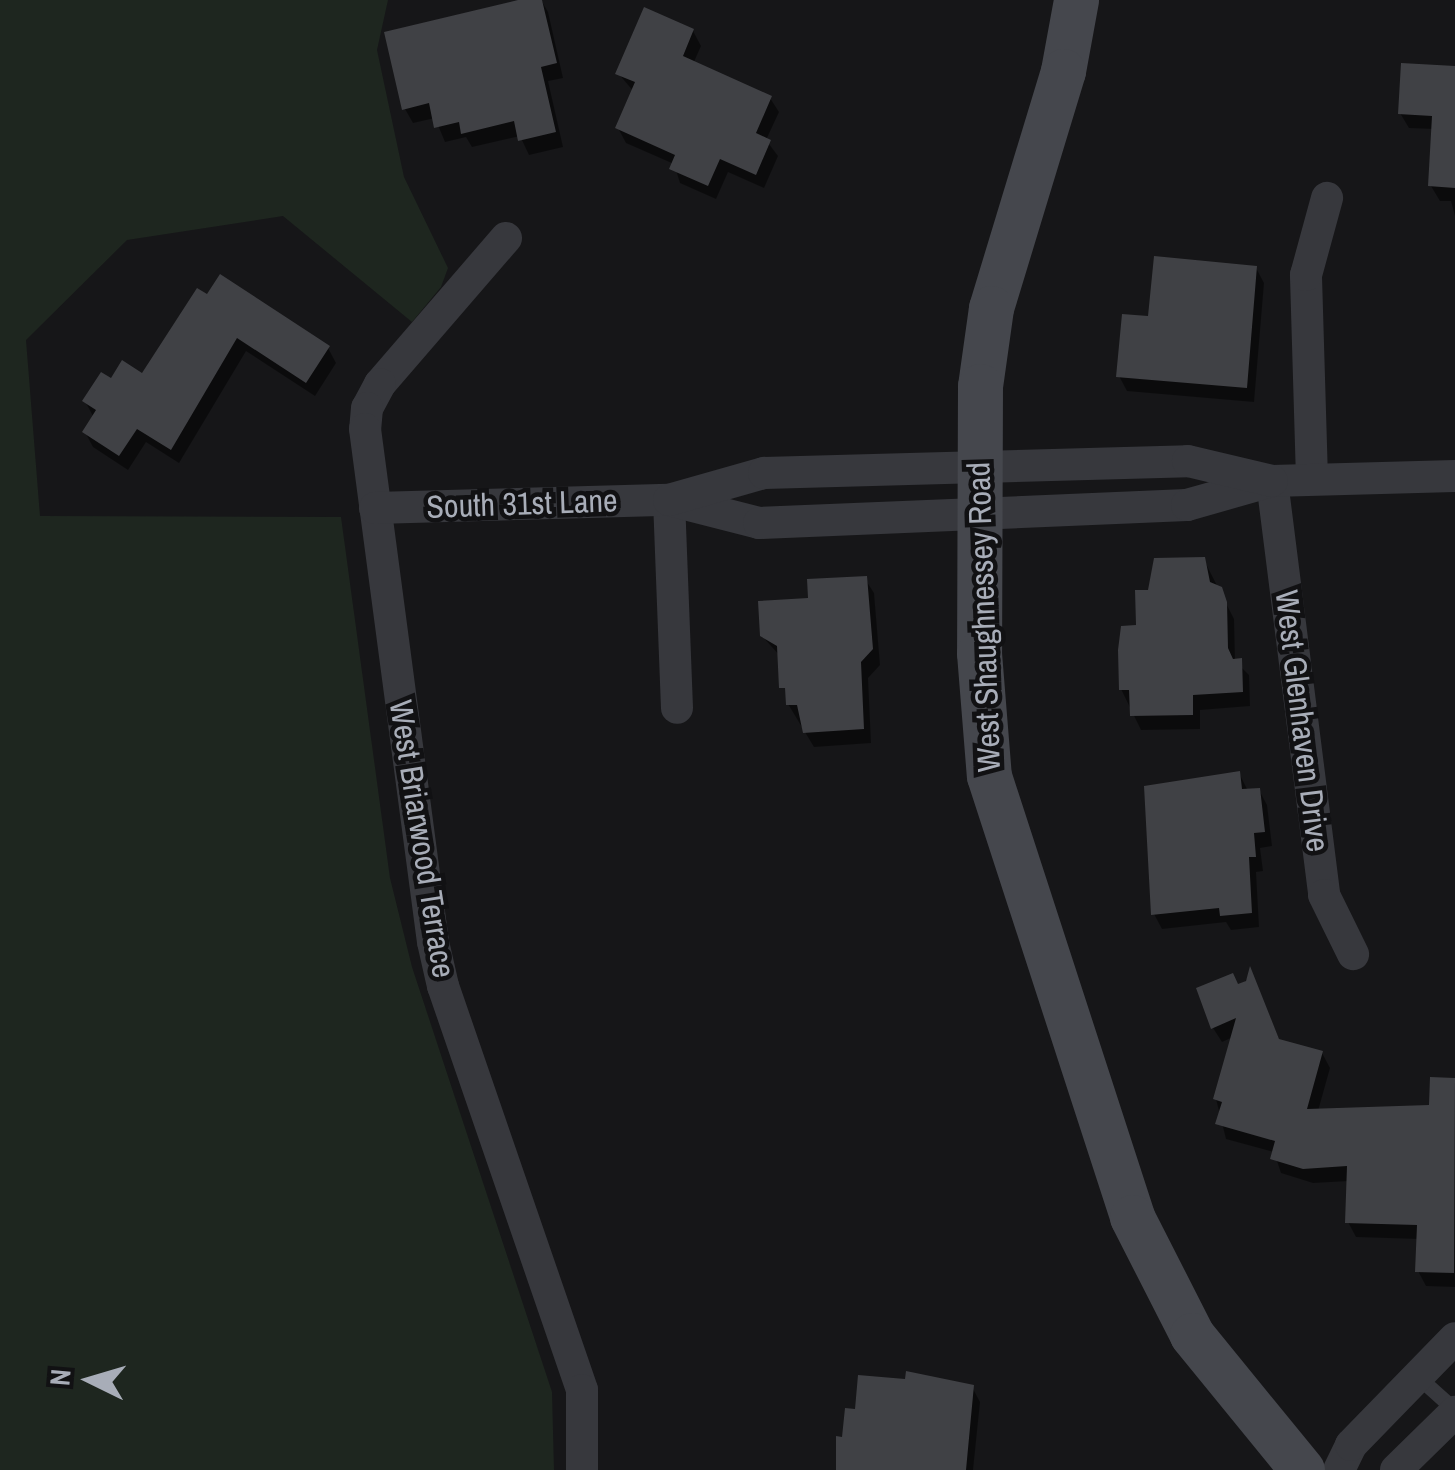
<!DOCTYPE html>
<style>
body{margin:0}
#map{position:relative;width:1455px;height:1470px;overflow:hidden;background:#161618;font-family:"Archivo Narrow",sans-serif}
div>[style]{position:absolute}
[style*='--x']{left:calc(var(--x)*1px);top:calc(var(--y)*1px);width:calc(var(--w)*1px);rotate:calc(var(--a)*1deg)}
.green>*{inset:0;background:#1e261f}
.shadow>*{inset:0;background:#0007}
.building>*{inset:0;background:#404145}
.lane>*{height:15px;margin:-7.5px;padding:0 7.5px;transform-origin:7.5px;border-radius:7.5px;background:#37383d}
.street>*{height:32px;margin:-16px;padding:0 16px;transform-origin:16px;border-radius:16px;background:#37383d}
.secondary>*{height:45px;margin:-22.5px;padding:0 22.5px;transform-origin:22.5px;border-radius:22.5px;background:#45474d}
span{translate:-50% -50%;white-space:nowrap;text-align:center;line-height:1.15;-webkit-text-stroke:9px #111113;paint-order:stroke}
.street-label{font-size:32px;color:#a8adb8}
.north{position:absolute;left:40px;top:1330px;width:100px;height:100px;-webkit-text-stroke:8px #111113;paint-order:stroke;rotate:275deg;font-size:28px;font-weight:700;line-height:40px;text-align:center;color:#a8adb8}
.north::after{content:'';display:block;margin:auto;width:35px;height:45px;background:#a8adb8;clip-path:polygon(50% 0,100% 100%,50% 72%,0 100%)}
</style>
<div id="map">
<div class="green">
<div style="clip-path:polygon(0 0,388px 0,377px 50px,404px 177px,448px 268px,441px 287px,412px 322px,283px 216px,127px 240px,26px 340px,40px 516px,341px 517px,390px 878px,412px 967px,552px 1392px,554px 1470px,0 1470px)"></div>
</div>
<div class="shadow">
<div style="clip-path:polygon(529px 0,541px 0,548px 12px,563px 78px,548px 81px,563px 147px,529px 155px,520px 136px,472px 147px,466px 137px,445px 142px,435px 118px,413px 123px,405px 109px)"></div>
<div style="clip-path:polygon(693px 31px,701px 46px,693px 64px,770px 98px,779px 112px,766px 140px,778px 156px,764px 188px,728px 172px,716px 199px,680px 183px,674px 164px,626px 143px,618px 128px,634px 92px,618px 73px)"></div>
<div style="clip-path:polygon(1455px 68px,1455px 216px,1451px 201px,1440px 201px,1431px 186px,1434px 129px,1409px 128px,1400px 113px)"></div>
<div style="clip-path:polygon(1256px 268px,1264px 283px,1254px 402px,1127px 391px,1119px 376px,1151px 319px)"></div>
<div style="clip-path:polygon(198px 292px,328px 348px,336px 363px,315px 396px,246px 351px,179px 463px,146px 442px,128px 470px,93px 447px,85px 432px,94px 418px,85px 401px,112px 381px,143px 377px)"></div>
<div style="clip-path:polygon(1204px 560px,1234px 619px,1235px 661px,1249px 675px,1250px 706px,1200px 710px,1200px 729px,1141px 730px,1121px 689px,1150px 592px)"></div>
<div style="clip-path:polygon(865px 579px,874px 593px,880px 665px,868px 678px,871px 743px,814px 747px,788px 704px,781px 657px,762px 636px,810px 601px)"></div>
<div style="clip-path:polygon(1239px 773px,1248px 791px,1259px 790px,1267px 805px,1272px 846px,1260px 848px,1263px 871px,1256px 872px,1259px 927px,1231px 930px,1226px 922px,1162px 929px,1154px 914px)"></div>
<div style="clip-path:polygon(1251px 973px,1280px 1042px,1322px 1053px,1330px 1068px,1318px 1111px,1432px 1108px,1432px 1079px,1455px 1080px,1455px 1287px,1426px 1286px,1418px 1271px,1419px 1239px,1356px 1237px,1348px 1222px,1349px 1181px,1313px 1183px,1281px 1173px,1274px 1152px,1226px 1139px,1216px 1099px,1233px 1037px,1222px 1042px,1213px 1028px)"></div>
<div style="clip-path:polygon(907px 1382px,972px 1387px,980px 1402px,973px 1470px,837px 1470px,857px 1412px)"></div>
</div>
<div class="building">
<div style="clip-path:polygon(518px 0,542px 0,557px 63px,541px 67px,556px 132px,518px 141px,514px 121px,461px 134px,459px 122px,434px 128px,429px 103px,402px 110px,384px 32px)"></div>
<div style="clip-path:polygon(644px 7px,694px 29px,683px 56px,772px 96px,756px 133px,771px 140px,756px 175px,720px 159px,708px 186px,669px 169px,675px 155px,615px 128px,635px 82px,615px 74px)"></div>
<div style="clip-path:polygon(1401px 63px,1455px 66px,1455px 188px,1428px 186px,1432px 116px,1398px 114px)"></div>
<div style="clip-path:polygon(1154px 256px,1257px 266px,1247px 388px,1116px 377px,1122px 314px,1148px 316px)"></div>
<div style="clip-path:polygon(220px 274px,330px 346px,306px 383px,237px 338px,171px 450px,137px 429px,119px 456px,82px 432px,96px 410px,82px 401px,101px 372px,111px 378px,122px 360px,142px 373px,197px 288px,207px 294px)"></div>
<div style="clip-path:polygon(1205px 557px,1210px 582px,1222px 587px,1227px 602px,1228px 648px,1233px 659px,1242px 658px,1243px 692px,1193px 695px,1193px 715px,1130px 716px,1129px 690px,1119px 690px,1118px 650px,1121px 626px,1136px 625px,1135px 590px,1148px 590px,1154px 558px)"></div>
<div style="clip-path:polygon(867px 576px,873px 649px,861px 662px,864px 729px,803px 733px,797px 705px,786px 705px,785px 688px,779px 688px,777px 646px,760px 636px,758px 601px,808px 598px,807px 579px)"></div>
<div style="clip-path:polygon(1240px 771px,1242px 789px,1260px 788px,1265px 832px,1254px 833px,1256px 857px,1249px 857px,1252px 913px,1220px 916px,1219px 908px,1151px 915px,1144px 786px)"></div>
<div style="clip-path:polygon(1250px 966px,1279px 1039px,1323px 1051px,1307px 1109px,1429px 1105px,1430px 1077px,1455px 1078px,1454px 1273px,1415px 1272px,1417px 1225px,1345px 1223px,1347px 1166px,1303px 1169px,1270px 1159px,1275px 1141px,1215px 1124px,1222px 1102px,1213px 1099px,1236px 1018px,1211px 1029px,1196px 988px,1233px 973px,1238px 984px,1246px 981px)"></div>
<div style="clip-path:polygon(906px 1371px,974px 1385px,966px 1470px,836px 1470px,836px 1436px,842px 1437px,845px 1408px,855px 1409px,858px 1375px,905px 1379px)"></div>
</div>
<div class="lane">
<div style="--x:1416;--y:1375;--w:52;--a:41.9"></div>
</div>
<div class="street">
<div style="--x:506;--y:238;--w:193;--a:130.8"></div>
<div style="--x:380;--y:384;--w:27;--a:118"></div>
<div style="--x:367;--y:408;--w:21;--a:95"></div>
<div style="--x:365;--y:429;--w:517;--a:82.45"></div>
<div style="--x:433;--y:942;--w:45;--a:77.2"></div>
<div style="--x:443;--y:986;--w:427;--a:71"></div>
<div style="--x:582;--y:1390;--w:80;--a:90"></div>
<div style="--x:1312;--y:479;--w:204;--a:-91.7"></div>
<div style="--x:1306;--y:275;--w:80;--a:-74.7"></div>
<div style="--x:1272;--y:481;--w:417;--a:82.8"></div>
<div style="--x:1324;--y:895;--w:66;--a:63.8"></div>
<div style="--x:669;--y:500;--w:208;--a:87.8"></div>
<div style="--x:673;--y:501;--w:89;--a:14.3"></div>
<div style="--x:759;--y:523;--w:428;--a:-2.4"></div>
<div style="--x:1187;--y:505;--w:88;--a:-15.8"></div>
<div style="--x:1272;--y:481;--w:183;--a:-1.6"></div>
<div style="--x:375;--y:508;--w:294;--a:-1.6"></div>
<div style="--x:669;--y:500;--w:99;--a:-15.9"></div>
<div style="--x:764;--y:473;--w:424;--a:-1.6"></div>
<div style="--x:1188;--y:461;--w:86;--a:13.4"></div>
<div style="--x:1339;--y:1470;--w:28;--a:-64"></div>
<div style="--x:1351;--y:1445;--w:149;--a:-45.8"></div>
<div style="--x:1396;--y:1470;--w:83;--a:-44.5"></div>
</div>
<div class="secondary">
<div style="--x:1076;--y:0;--w:72;--a:100.4"></div>
<div style="--x:1063;--y:71;--w:248;--a:106.9"></div>
<div style="--x:991;--y:308;--w:79;--a:98"></div>
<div style="--x:980;--y:386;--w:267;--a:90.2"></div>
<div style="--x:979;--y:653;--w:123;--a:85.4"></div>
<div style="--x:989;--y:776;--w:464;--a:72"></div>
<div style="--x:1132;--y:1217;--w:132;--a:63"></div>
<div style="--x:1192;--y:1335;--w:174;--a:50.8"></div>
</div>
<div class="street-label">
<span style="left:522px;top:504px;rotate:-2deg">South 31st Lane</span>
<span style="left:984px;top:617px;rotate:-92deg">West Shaughnessey Road</span>
<span style="left:1302px;top:721px;rotate:83deg">West Glenhaven Drive</span>
<span style="left:422px;top:839px;rotate:81deg">West Briarwood Terrace</span>
</div>
<div class="north">N</div>
</div>
